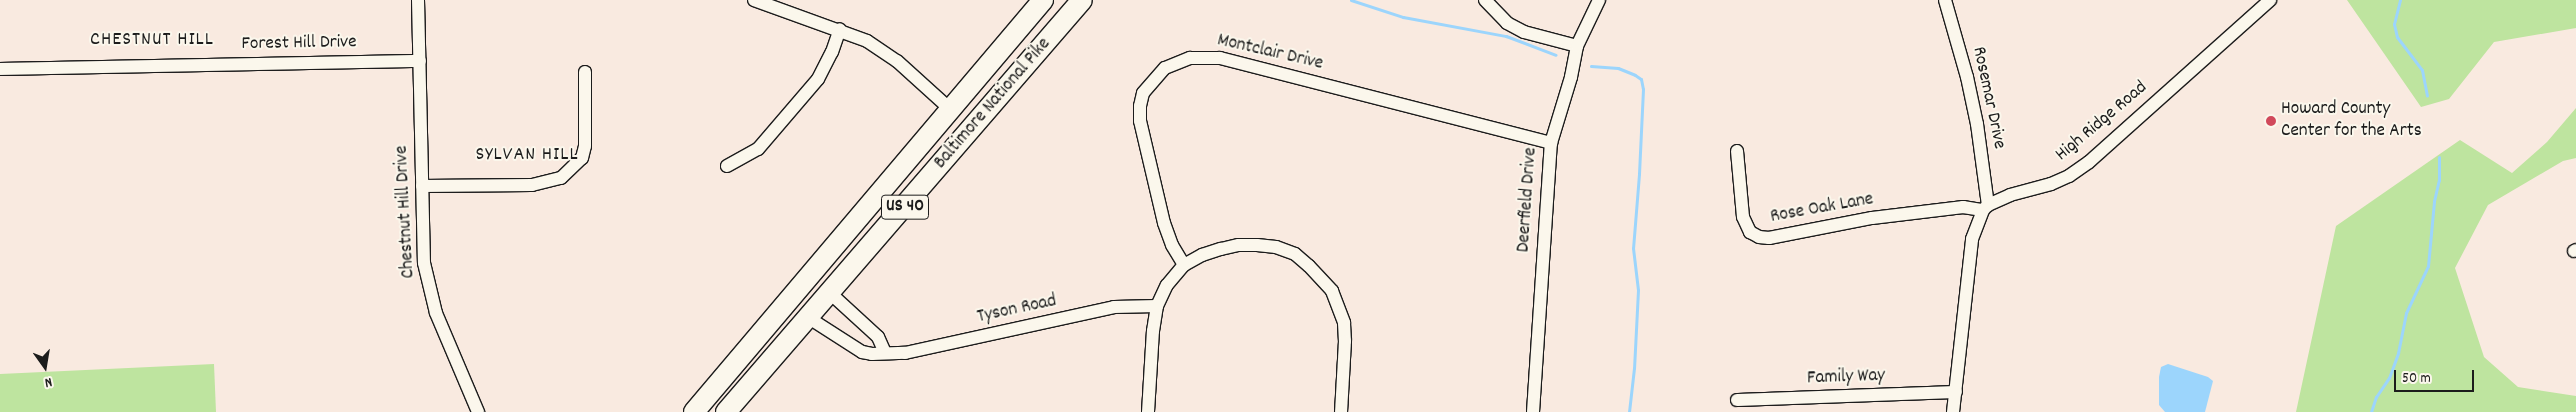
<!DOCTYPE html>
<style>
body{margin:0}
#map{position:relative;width:2576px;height:412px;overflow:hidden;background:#f9eae0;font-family:Dekko,sans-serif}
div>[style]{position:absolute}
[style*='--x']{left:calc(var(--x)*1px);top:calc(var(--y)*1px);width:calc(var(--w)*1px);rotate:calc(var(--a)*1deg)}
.green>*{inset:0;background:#bee49f}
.water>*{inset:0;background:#9cd5fc}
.stream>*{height:3px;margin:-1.5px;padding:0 1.5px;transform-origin:1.5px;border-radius:1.5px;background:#9cd5fc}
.roads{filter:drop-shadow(1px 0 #1c1c1c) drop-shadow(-1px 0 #1c1c1c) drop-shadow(0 1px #1c1c1c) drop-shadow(0 -1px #1c1c1c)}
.street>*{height:12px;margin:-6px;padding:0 6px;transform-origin:6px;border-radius:6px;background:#fbf7ec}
.primary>*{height:20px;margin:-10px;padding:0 10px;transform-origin:10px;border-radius:10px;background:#fbf7ec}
.dots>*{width:14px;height:14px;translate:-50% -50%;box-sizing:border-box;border:2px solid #fbf7ec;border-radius:50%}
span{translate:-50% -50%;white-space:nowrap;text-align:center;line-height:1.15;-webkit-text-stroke:4px #fbf7ec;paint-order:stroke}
.shield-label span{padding:1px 4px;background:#fbf7ec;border:1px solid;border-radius:4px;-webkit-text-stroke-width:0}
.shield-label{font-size:18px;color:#1c1c1c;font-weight:700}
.street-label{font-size:19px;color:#1c1c1c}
.poi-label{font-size:19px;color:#1c1c1c}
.left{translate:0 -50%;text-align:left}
.neighbourhood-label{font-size:20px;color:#1c1c1c;letter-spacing:1px}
.north{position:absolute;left:20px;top:342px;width:50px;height:50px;-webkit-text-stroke:4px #fbf7ec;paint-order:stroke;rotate:167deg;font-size:14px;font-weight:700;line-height:20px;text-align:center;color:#1c1c1c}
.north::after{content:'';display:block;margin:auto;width:18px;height:22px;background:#1c1c1c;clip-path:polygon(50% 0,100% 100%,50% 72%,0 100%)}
.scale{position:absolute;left:2394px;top:370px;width:80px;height:22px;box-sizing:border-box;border:2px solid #1c1c1c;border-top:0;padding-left:6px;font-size:15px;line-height:18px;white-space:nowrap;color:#1c1c1c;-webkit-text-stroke:4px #fbf7ec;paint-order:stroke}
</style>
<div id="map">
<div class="green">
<div style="clip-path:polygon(2347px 0,2576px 0,2576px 28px,2494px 42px,2449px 99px,2421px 107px)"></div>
<div style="clip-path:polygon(2576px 108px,2576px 158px,2563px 161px,2488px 205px,2455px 268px,2484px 357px,2518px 387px,2576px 396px,2576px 412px,2296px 412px,2336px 226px,2460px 140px,2512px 173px,2547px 142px)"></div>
<div style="clip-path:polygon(214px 364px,216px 412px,0 412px,0 374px)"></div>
</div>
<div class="water">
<div style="clip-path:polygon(2168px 364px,2208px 377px,2213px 381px,2205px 412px,2165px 412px,2159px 405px,2159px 377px,2161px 367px)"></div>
</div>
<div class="stream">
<div style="--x:1351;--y:0;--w:55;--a:18.1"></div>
<div style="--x:1403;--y:17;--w:105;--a:10.5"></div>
<div style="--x:1506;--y:36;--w:53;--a:20.8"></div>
<div style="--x:2400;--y:0;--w:25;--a:104"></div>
<div style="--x:2394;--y:24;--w:13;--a:77"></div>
<div style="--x:2397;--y:37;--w:41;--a:52.9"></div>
<div style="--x:2422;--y:70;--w:26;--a:79"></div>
<div style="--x:1591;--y:66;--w:27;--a:4"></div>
<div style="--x:1618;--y:68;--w:18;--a:22"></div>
<div style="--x:1635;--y:75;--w:7;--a:34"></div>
<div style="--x:1641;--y:79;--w:10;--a:79"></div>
<div style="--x:1643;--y:89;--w:85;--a:92.7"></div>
<div style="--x:1639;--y:174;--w:74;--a:94.6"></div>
<div style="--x:1633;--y:248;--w:42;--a:83.2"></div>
<div style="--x:1638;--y:290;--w:78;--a:92.9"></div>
<div style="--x:1634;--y:368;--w:44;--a:96.5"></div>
<div style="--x:2371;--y:412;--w:16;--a:-72"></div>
<div style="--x:2376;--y:397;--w:23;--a:-56"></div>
<div style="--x:2389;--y:378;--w:27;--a:-70"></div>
<div style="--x:2398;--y:353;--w:41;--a:-78.7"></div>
<div style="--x:2406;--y:313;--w:52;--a:-64.9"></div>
<div style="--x:2428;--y:266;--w:65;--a:-84.7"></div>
<div style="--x:2434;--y:201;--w:22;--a:-77"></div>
<div style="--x:2439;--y:180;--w:23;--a:-90"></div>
</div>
<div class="roads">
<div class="street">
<div style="--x:418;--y:0;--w:263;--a:88.7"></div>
<div style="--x:424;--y:263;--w:51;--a:76.5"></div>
<div style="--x:436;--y:313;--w:108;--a:67"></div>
<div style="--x:754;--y:0;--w:120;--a:19.9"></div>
<div style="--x:867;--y:41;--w:36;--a:34"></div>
<div style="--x:897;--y:61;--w:70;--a:42.1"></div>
<div style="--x:1485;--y:0;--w:32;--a:46"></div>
<div style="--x:1507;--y:23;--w:19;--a:28"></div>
<div style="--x:1524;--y:32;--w:55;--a:14.8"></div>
<div style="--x:1945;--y:0;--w:80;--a:74.1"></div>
<div style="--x:1967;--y:77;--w:48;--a:78"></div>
<div style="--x:1977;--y:124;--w:82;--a:82.3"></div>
<div style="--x:0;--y:69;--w:420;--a:-1.1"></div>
<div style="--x:1737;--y:151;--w:66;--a:84.8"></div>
<div style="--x:1743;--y:217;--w:17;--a:65"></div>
<div style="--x:1750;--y:232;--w:10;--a:29"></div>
<div style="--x:1759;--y:237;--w:10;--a:6"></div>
<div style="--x:1769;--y:238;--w:105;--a:-11"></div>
<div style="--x:1872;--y:218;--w:92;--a:-6.9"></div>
<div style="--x:1963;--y:207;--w:20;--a:9"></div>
<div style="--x:727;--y:166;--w:35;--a:-29"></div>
<div style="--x:758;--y:149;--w:92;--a:-49.4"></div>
<div style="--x:818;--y:79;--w:30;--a:-63"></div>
<div style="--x:832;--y:52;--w:24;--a:-71"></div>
<div style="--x:422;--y:186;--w:110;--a:-0.5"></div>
<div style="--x:532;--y:185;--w:30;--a:-14"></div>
<div style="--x:561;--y:178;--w:29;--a:-44"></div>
<div style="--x:582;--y:158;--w:12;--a:-76"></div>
<div style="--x:585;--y:146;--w:74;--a:-90"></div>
<div style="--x:2574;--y:251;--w:2;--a:-27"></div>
<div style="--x:1184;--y:265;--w:21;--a:-29"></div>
<div style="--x:1202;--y:255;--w:20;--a:-18"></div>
<div style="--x:1221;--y:249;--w:18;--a:-13"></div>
<div style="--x:1239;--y:245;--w:18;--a:0"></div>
<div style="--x:1257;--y:245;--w:19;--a:6"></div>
<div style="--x:1276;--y:247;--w:20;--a:20"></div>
<div style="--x:1295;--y:254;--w:18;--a:41"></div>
<div style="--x:1309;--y:266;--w:34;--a:47"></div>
<div style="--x:1332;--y:291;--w:34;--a:69"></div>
<div style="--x:1344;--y:323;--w:18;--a:87"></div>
<div style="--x:1345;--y:341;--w:71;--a:93.2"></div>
<div style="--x:830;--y:293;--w:65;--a:42.5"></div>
<div style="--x:878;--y:337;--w:17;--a:66"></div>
<div style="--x:809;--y:318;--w:63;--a:32.7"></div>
<div style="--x:862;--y:352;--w:10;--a:11"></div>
<div style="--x:872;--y:354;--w:33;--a:-2"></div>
<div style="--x:905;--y:353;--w:214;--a:-12.4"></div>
<div style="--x:1114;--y:307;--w:43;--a:-1.3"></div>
<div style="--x:1737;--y:400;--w:219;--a:-2.1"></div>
<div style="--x:1148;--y:412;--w:81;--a:-86.5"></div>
<div style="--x:1153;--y:331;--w:25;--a:-81"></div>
<div style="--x:1157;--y:306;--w:23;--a:-65"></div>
<div style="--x:1167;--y:285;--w:26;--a:-50"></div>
<div style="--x:1184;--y:265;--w:23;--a:-121"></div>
<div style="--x:1172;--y:245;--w:23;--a:-110"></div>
<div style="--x:1164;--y:223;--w:105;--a:-103.2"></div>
<div style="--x:1140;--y:121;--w:15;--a:-90"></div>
<div style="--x:1140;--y:106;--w:13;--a:-77"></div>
<div style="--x:1143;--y:93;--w:33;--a:-49"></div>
<div style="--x:1165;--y:68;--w:27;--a:-22"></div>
<div style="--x:1190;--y:58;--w:30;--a:0"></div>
<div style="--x:1220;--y:58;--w:342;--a:14.4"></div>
<div style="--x:1533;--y:412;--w:270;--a:-86.2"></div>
<div style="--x:1551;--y:143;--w:69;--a:-73.1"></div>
<div style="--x:1571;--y:77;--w:32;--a:-79"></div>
<div style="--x:1577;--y:46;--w:51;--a:-64.4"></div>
<div style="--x:1953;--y:412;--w:174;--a:-83.7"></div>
<div style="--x:1972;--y:239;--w:31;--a:-69"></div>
<div style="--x:1983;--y:210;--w:7;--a:-45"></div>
<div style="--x:1988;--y:205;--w:24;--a:-24"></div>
<div style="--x:2010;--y:195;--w:42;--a:-15"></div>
<div style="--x:2051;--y:184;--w:20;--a:-24"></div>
<div style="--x:2069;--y:176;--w:24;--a:-35"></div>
<div style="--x:2089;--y:162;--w:243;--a:-41.8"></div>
</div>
<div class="primary">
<div style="--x:694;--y:412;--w:540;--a:-49.73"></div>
<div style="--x:726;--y:412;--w:544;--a:-49.17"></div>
</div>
</div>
<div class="dots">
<div style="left:2271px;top:121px;background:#d1495b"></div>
</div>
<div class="shield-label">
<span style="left:905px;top:207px">US 40</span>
</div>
<div class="street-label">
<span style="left:299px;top:44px;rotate:-1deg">Forest Hill Drive</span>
<span style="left:1270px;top:53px;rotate:13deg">Montclair Drive</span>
<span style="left:1988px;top:98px;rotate:78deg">Rosemar Drive</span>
<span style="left:993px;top:104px;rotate:-49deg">Baltimore National Pike</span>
<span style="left:2102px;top:122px;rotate:-40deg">High Ridge Road</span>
<span style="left:1528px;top:200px;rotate:-86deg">Deerfield Drive</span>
<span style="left:1822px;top:209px;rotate:-10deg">Rose Oak Lane</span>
<span style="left:406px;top:212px;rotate:-93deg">Chestnut Hill Drive</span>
<span style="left:1017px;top:310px;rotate:-12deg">Tyson Road</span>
<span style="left:1846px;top:378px;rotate:-2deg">Family Way</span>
</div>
<div class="poi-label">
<span class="left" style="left:2281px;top:121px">Howard County<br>Center for the Arts</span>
</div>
<div class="neighbourhood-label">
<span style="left:152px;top:40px">CHESTNUT HILL</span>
<span style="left:527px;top:155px">SYLVAN HILL</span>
</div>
<div class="north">N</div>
<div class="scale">50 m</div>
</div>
